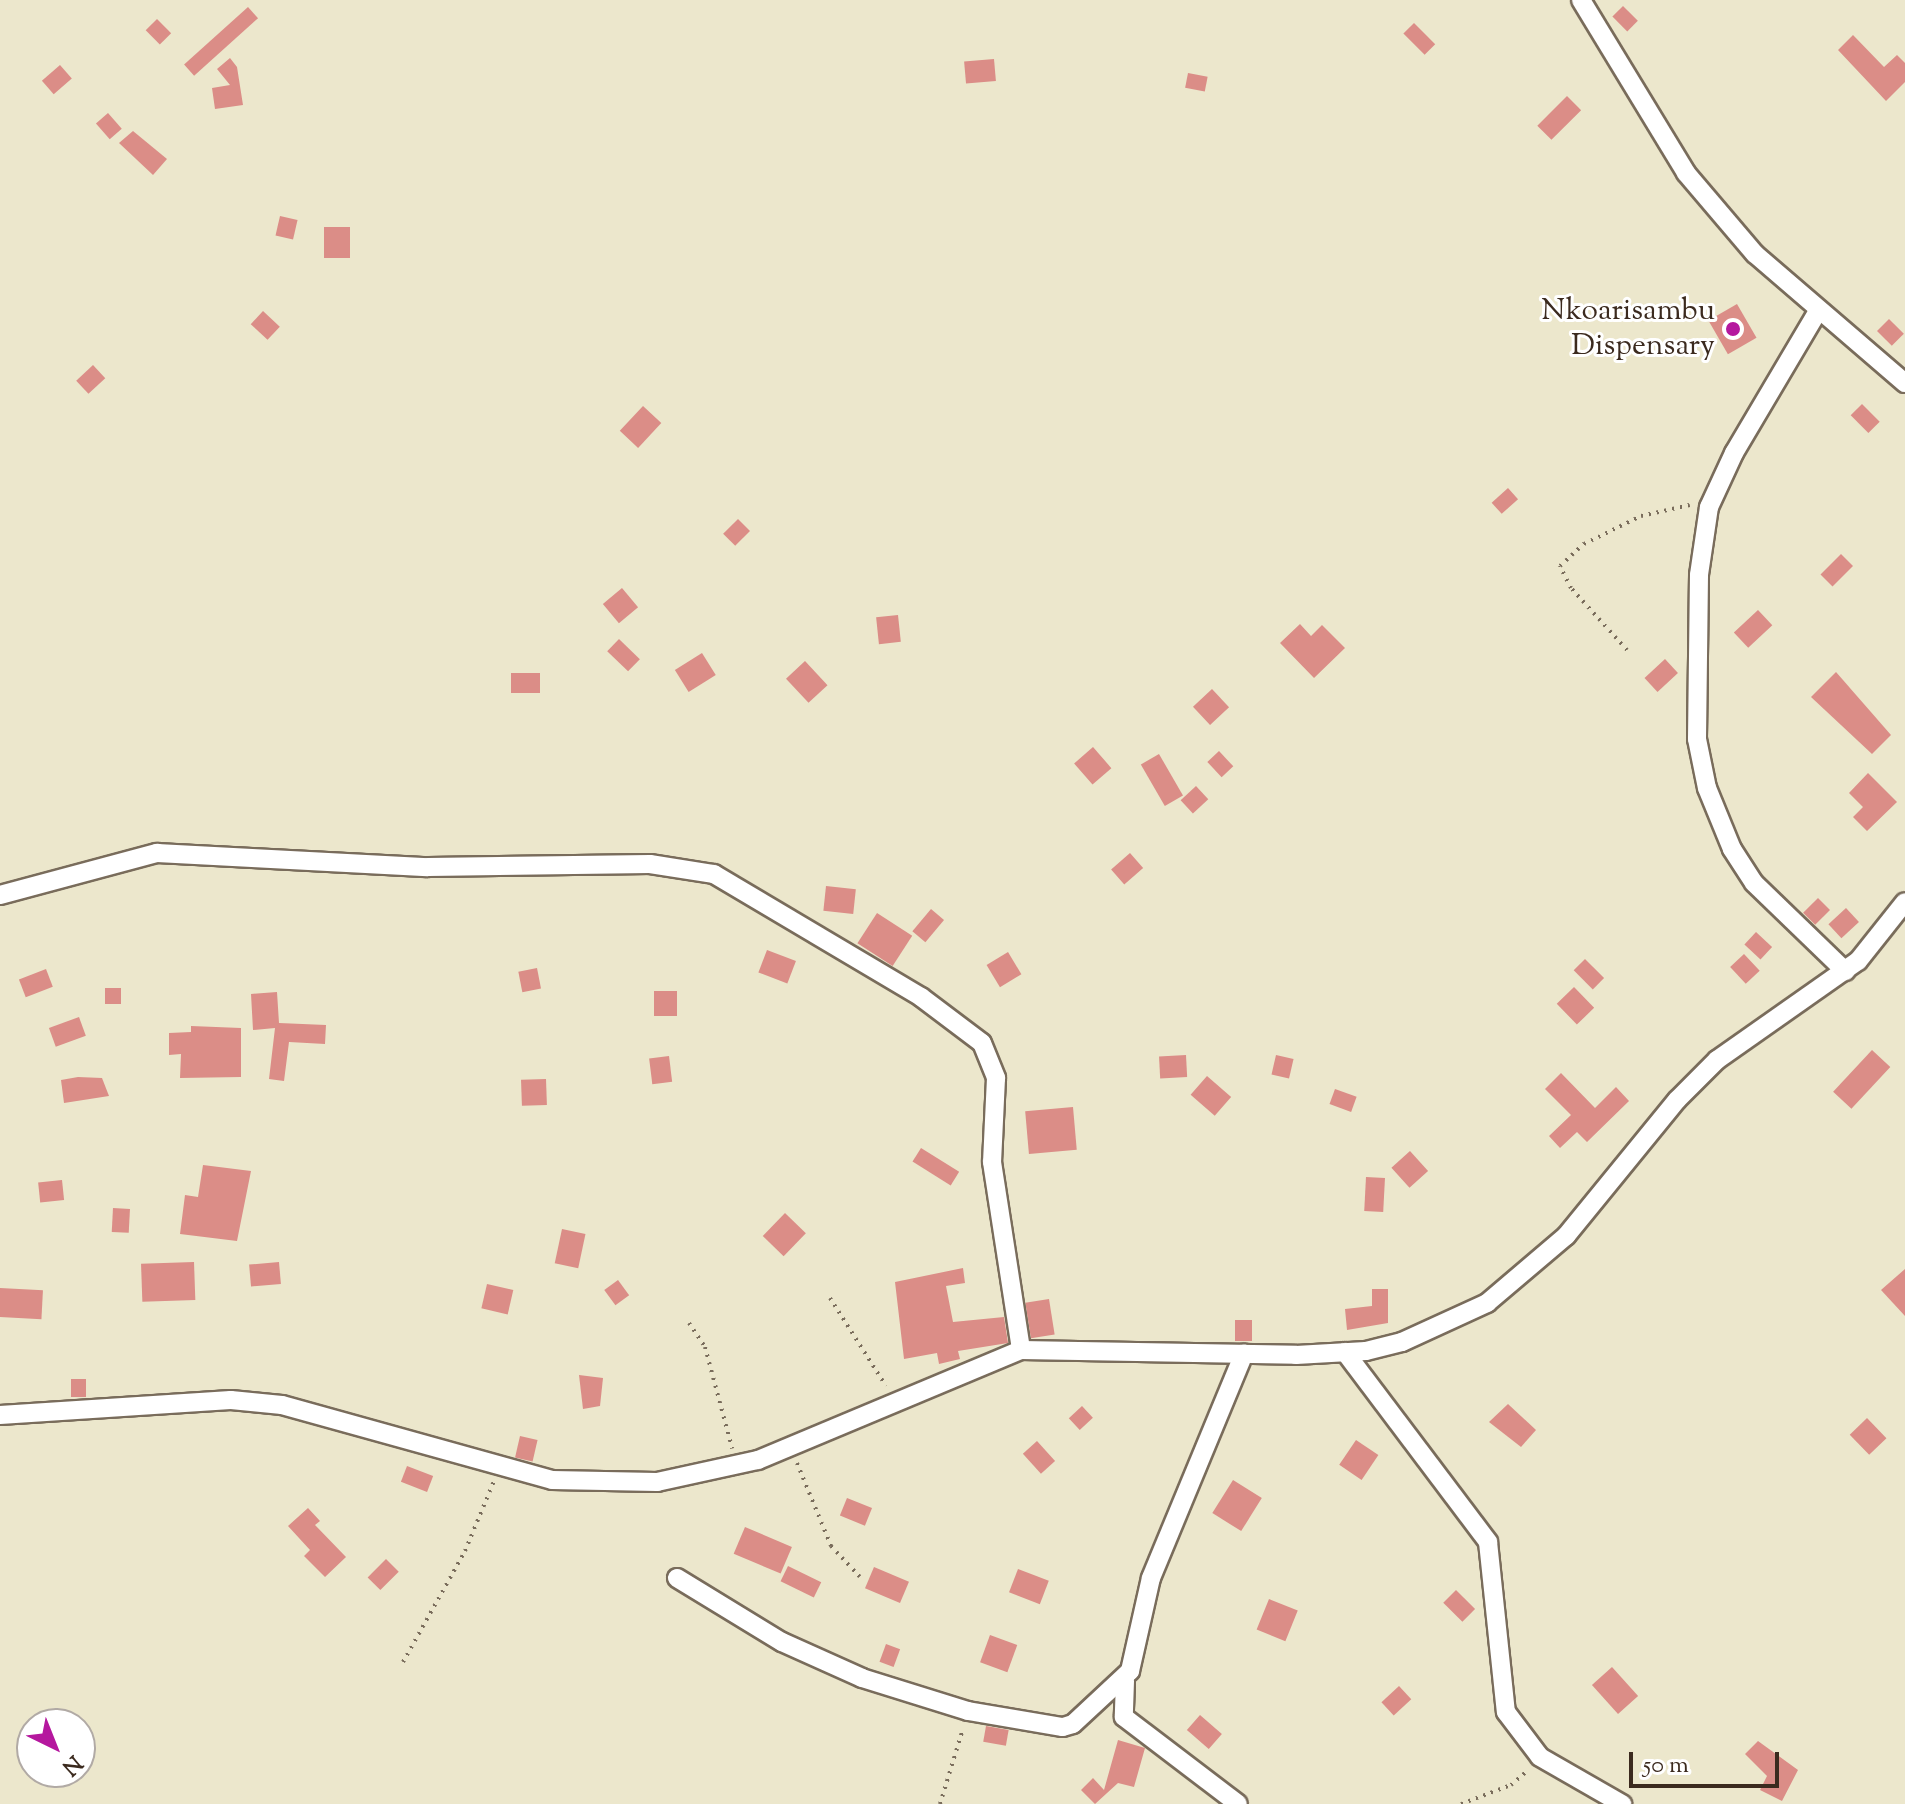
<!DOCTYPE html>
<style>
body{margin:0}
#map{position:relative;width:1905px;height:1804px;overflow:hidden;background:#ece7cc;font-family:"Sorts Mill Goudy",serif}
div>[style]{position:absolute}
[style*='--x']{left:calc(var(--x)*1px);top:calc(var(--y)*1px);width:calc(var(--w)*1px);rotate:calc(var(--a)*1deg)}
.building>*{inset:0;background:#db8d87;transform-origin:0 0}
.path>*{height:4px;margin-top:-2px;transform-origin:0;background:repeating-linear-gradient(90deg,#796c5b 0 2px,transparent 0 8px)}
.roads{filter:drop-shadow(2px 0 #796c5b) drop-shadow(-2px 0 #796c5b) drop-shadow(0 2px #796c5b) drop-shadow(0 -2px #796c5b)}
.minor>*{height:18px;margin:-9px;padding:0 9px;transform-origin:9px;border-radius:9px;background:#fff}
.dots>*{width:22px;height:22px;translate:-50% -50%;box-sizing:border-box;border:4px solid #fff;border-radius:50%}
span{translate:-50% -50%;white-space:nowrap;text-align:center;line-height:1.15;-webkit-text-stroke:6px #fff;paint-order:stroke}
.poi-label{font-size:30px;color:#3b2a1e}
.right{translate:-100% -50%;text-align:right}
.north{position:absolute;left:16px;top:1708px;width:80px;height:80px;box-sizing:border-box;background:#fff;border:2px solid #b1aaa5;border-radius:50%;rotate:137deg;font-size:22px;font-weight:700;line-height:32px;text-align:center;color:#3b2a1e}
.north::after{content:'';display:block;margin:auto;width:28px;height:36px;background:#b5179e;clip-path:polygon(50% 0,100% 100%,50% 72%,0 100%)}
.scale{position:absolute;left:1629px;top:1752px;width:150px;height:36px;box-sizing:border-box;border:4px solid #3b2a1e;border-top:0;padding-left:10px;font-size:24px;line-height:28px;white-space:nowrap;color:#3b2a1e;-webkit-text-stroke:6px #fff;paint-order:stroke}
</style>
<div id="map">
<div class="building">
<div style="left:1623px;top:6px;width:21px;height:15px;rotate:45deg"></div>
<div style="left:248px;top:7px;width:15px;height:86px;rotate:48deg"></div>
<div style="left:157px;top:19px;width:20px;height:16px;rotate:45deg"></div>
<div style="left:1414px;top:23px;width:30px;height:15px;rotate:45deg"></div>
<div style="clip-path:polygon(1853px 35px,1884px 67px,1897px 55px,1905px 63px,1905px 82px,1886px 101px,1838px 50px)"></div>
<div style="clip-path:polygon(230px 58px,237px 67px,243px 105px,215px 109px,212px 88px,230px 85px,217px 69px)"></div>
<div style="left:994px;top:59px;width:22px;height:30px;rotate:85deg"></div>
<div style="left:60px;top:65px;width:18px;height:24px;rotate:49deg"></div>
<div style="left:1188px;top:73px;width:20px;height:15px;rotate:11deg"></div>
<div style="left:1567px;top:96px;width:20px;height:42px;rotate:45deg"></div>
<div style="left:108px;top:113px;width:21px;height:16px;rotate:49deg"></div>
<div style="clip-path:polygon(133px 131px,167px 159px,153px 175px,119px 143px)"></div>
<div style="left:280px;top:216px;width:18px;height:20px;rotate:13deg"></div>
<div style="left:324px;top:227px;width:26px;height:31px"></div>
<div style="left:1737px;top:304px;width:39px;height:33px;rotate:60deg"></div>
<div style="left:263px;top:311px;width:23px;height:18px;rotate:43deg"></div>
<div style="left:1889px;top:319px;width:21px;height:17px;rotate:45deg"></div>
<div style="left:93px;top:365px;width:18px;height:23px;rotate:47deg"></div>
<div style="left:1862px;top:404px;width:25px;height:16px;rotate:45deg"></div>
<div style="left:643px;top:406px;width:25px;height:34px;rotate:43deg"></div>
<div style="left:1508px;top:488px;width:15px;height:22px;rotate:48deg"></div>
<div style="left:738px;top:519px;width:17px;height:21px;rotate:45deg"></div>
<div style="left:1841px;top:554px;width:17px;height:29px;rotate:45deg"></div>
<div style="left:622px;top:588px;width:25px;height:25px;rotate:50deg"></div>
<div style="left:1758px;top:610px;width:21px;height:33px;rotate:47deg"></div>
<div style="left:898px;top:615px;width:27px;height:22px;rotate:84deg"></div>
<div style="clip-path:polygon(1300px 624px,1311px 636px,1322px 625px,1345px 648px,1314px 678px,1280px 643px)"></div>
<div style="left:619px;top:639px;width:29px;height:17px;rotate:44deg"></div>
<div style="left:702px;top:653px;width:26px;height:32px;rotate:58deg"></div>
<div style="left:1665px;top:659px;width:19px;height:28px;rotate:47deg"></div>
<div style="left:805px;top:661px;width:33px;height:26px;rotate:47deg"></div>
<div style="clip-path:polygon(1836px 672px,1891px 735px,1872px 754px,1811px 697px)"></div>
<div style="left:540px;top:673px;width:20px;height:29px;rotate:90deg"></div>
<div style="left:1212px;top:689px;width:25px;height:26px;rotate:47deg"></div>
<div style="left:1093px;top:747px;width:28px;height:25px;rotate:49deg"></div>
<div style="left:1219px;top:751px;width:21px;height:16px;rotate:47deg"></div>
<div style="left:1159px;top:754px;width:48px;height:21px;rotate:60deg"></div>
<div style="clip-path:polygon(1868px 773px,1897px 802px,1867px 831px,1853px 817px,1863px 807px,1849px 793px)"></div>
<div style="left:1196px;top:786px;width:18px;height:21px;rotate:47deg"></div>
<div style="left:1130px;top:853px;width:20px;height:25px;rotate:49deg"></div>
<div style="left:826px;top:886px;width:30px;height:25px;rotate:6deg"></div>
<div style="left:1818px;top:898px;width:17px;height:21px;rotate:45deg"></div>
<div style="left:1846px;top:908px;width:19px;height:24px;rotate:47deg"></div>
<div style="left:931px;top:909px;width:17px;height:29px;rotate:40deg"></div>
<div style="left:877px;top:913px;width:42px;height:36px;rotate:33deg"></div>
<div style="left:1756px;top:932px;width:22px;height:17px;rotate:43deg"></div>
<div style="left:767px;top:950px;width:31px;height:24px;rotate:21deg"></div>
<div style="left:1008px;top:952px;width:26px;height:25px;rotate:59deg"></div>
<div style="left:1744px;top:954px;width:23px;height:19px;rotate:47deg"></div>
<div style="left:1585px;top:959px;width:27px;height:16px;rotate:45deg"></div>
<div style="left:537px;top:968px;width:21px;height:19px;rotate:79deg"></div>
<div style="left:46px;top:969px;width:19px;height:29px;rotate:69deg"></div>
<div style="left:1574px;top:987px;width:29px;height:24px;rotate:46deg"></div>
<div style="left:105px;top:988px;width:16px;height:16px"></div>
<div style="left:654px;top:991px;width:23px;height:25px"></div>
<div style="clip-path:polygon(277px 992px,279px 1023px,326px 1025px,325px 1044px,289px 1042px,284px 1081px,269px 1079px,275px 1028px,253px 1030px,251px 994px)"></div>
<div style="left:79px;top:1017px;width:20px;height:32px;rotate:70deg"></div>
<div style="clip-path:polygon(191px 1026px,241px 1028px,241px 1077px,180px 1078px,181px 1054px,169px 1055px,169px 1033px,191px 1032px)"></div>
<div style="left:1872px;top:1050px;width:25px;height:57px;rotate:43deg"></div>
<div style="left:1186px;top:1055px;width:22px;height:27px;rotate:87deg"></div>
<div style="left:1276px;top:1055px;width:18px;height:20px;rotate:13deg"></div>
<div style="left:669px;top:1056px;width:26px;height:20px;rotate:83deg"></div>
<div style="clip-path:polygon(1561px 1073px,1595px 1108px,1616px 1087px,1629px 1101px,1587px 1142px,1577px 1132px,1560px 1148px,1549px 1136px,1571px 1115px,1545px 1089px)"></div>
<div style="left:1207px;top:1076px;width:32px;height:25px;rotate:41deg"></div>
<div style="clip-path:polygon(78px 1077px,102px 1078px,109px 1096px,64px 1103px,61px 1080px)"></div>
<div style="left:546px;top:1079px;width:26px;height:25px;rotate:88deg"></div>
<div style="left:1335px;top:1089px;width:23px;height:16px;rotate:20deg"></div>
<div style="left:1073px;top:1107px;width:43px;height:48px;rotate:85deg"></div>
<div style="left:921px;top:1148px;width:45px;height:16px;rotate:32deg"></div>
<div style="left:1410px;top:1151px;width:27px;height:25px;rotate:48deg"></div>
<div style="clip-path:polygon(203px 1165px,251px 1171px,237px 1241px,180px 1234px,185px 1195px,198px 1197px)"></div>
<div style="left:1366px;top:1177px;width:19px;height:34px;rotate:3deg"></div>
<div style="left:62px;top:1180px;width:20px;height:24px;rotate:84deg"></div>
<div style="left:113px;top:1208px;width:17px;height:24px;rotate:3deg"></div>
<div style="left:785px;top:1213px;width:29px;height:32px;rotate:44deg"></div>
<div style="left:562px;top:1229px;width:24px;height:35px;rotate:12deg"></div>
<div style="left:194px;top:1262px;width:38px;height:53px;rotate:88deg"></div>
<div style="left:279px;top:1262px;width:22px;height:30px;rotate:85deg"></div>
<div style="clip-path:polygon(963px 1268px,965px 1283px,946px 1286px,953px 1322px,1004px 1317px,1008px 1343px,958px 1351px,960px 1359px,939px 1364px,937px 1353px,904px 1359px,895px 1282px)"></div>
<div style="clip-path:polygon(1905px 1269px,1905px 1316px,1881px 1290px)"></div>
<div style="left:618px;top:1280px;width:19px;height:17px;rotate:54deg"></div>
<div style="left:487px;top:1284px;width:27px;height:25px;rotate:13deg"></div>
<div style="left:0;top:1288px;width:43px;height:29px;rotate:3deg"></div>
<div style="clip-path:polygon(1372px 1289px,1388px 1289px,1388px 1323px,1347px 1330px,1345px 1309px,1372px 1306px)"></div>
<div style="left:1049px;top:1299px;width:36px;height:24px;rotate:81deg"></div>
<div style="left:1235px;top:1320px;width:17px;height:21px"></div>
<div style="clip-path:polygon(579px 1375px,603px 1378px,600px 1406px,583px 1409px)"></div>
<div style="left:86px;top:1379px;width:18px;height:15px;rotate:90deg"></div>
<div style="clip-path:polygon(1508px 1404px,1536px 1430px,1521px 1447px,1489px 1422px)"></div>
<div style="left:1082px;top:1406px;width:16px;height:18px;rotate:47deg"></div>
<div style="left:1867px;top:1418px;width:28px;height:24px;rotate:46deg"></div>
<div style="left:520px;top:1436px;width:18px;height:22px;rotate:13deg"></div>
<div style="left:1356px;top:1440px;width:27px;height:30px;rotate:34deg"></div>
<div style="left:1037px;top:1441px;width:27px;height:19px;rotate:48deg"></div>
<div style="left:407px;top:1466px;width:28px;height:17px;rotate:21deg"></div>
<div style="left:1233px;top:1480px;width:34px;height:39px;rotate:32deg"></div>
<div style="left:847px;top:1498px;width:27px;height:19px;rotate:22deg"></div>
<div style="clip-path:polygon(308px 1508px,320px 1521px,315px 1525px,346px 1557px,325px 1577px,304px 1556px,310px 1550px,288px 1526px)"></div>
<div style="left:745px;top:1527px;width:51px;height:29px;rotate:23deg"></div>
<div style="left:386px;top:1559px;width:18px;height:26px;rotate:45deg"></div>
<div style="left:788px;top:1566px;width:37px;height:17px;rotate:26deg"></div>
<div style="left:874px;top:1567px;width:38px;height:23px;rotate:23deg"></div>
<div style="left:1018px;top:1569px;width:33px;height:25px;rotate:21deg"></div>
<div style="left:1456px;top:1590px;width:27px;height:18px;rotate:45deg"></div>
<div style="left:1269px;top:1599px;width:31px;height:33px;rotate:22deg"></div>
<div style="left:990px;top:1635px;width:29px;height:29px;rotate:20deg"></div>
<div style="left:886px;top:1644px;width:15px;height:19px;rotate:20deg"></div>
<div style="left:1612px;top:1667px;width:39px;height:27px;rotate:48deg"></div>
<div style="left:1399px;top:1686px;width:18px;height:24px;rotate:47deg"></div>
<div style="left:1200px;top:1715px;width:29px;height:20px;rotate:41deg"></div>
<div style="left:986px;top:1726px;width:23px;height:16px;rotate:10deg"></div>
<div style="clip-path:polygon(1118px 1740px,1145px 1748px,1134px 1787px,1118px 1783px,1095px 1804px,1081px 1790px,1093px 1778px,1104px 1790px)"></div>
<div style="clip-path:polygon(1758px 1741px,1798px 1770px,1782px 1801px,1760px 1790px,1767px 1776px,1745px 1754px)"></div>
</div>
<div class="path">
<div style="--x:1627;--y:650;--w:84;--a:-132.1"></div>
<div style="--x:1571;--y:588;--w:25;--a:-117"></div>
<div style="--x:1560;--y:566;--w:33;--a:-43"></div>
<div style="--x:1584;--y:544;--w:64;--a:-26.2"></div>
<div style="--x:1641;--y:516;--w:50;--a:-12.7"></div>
<div style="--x:830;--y:1298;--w:104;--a:57.5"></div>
<div style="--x:689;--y:1323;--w:29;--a:56"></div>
<div style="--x:705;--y:1347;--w:105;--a:75"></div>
<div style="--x:797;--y:1463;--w:90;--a:67.7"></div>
<div style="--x:831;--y:1546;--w:42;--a:46.9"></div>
<div style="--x:403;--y:1662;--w:127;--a:-60.8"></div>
<div style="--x:465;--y:1551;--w:76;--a:-67.5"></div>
<div style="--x:940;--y:1804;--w:78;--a:-73"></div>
<div style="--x:1461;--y:1804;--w:53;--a:-20.8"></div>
<div style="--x:1511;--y:1785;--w:23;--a:-41"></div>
</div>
<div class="roads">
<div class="minor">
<div style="--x:1581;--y:0;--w:202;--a:58.7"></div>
<div style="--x:1686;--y:173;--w:106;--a:49.6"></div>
<div style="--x:1755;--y:254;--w:198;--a:40.7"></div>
<div style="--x:1818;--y:311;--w:165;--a:120.6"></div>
<div style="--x:1734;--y:453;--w:60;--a:114.8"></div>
<div style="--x:1709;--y:507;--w:69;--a:98.4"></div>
<div style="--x:1699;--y:575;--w:164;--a:90.7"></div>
<div style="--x:1697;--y:739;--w:50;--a:78.5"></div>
<div style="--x:1707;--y:788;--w:66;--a:67.7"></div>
<div style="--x:1732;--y:849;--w:40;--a:57.1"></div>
<div style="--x:1754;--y:883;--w:127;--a:44"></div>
<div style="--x:0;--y:895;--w:163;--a:-15"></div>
<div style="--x:157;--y:853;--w:271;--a:3"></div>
<div style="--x:428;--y:867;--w:222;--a:-0.8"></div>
<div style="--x:650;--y:864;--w:65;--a:8.9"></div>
<div style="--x:714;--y:874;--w:241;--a:30.7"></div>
<div style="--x:921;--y:997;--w:76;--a:37"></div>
<div style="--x:982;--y:1043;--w:38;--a:68"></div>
<div style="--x:996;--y:1078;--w:84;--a:92.7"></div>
<div style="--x:992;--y:1162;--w:190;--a:81.2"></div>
<div style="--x:1345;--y:1352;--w:238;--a:53"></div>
<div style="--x:1488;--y:1542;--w:171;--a:84"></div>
<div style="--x:1506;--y:1712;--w:56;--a:52.9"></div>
<div style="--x:1540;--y:1757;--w:95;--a:29.8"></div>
<div style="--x:0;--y:1415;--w:231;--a:-3.7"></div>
<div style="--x:231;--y:1400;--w:51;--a:5.6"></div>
<div style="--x:282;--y:1405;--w:280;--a:15.5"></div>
<div style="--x:552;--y:1480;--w:105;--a:1.1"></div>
<div style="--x:657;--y:1482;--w:103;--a:-12.3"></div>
<div style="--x:758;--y:1460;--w:285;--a:-22.7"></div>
<div style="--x:1021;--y:1350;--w:275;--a:1"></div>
<div style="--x:1296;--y:1355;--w:70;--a:-3.3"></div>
<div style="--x:1366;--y:1351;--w:37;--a:-14"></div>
<div style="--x:1402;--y:1342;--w:94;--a:-24.6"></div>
<div style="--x:1487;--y:1303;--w:104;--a:-40.3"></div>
<div style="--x:1566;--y:1236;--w:176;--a:-50.8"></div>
<div style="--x:1677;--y:1100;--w:57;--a:-45"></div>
<div style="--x:1717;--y:1060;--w:172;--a:-35.1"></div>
<div style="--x:1858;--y:961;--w:75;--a:-51.5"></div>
<div style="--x:677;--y:1578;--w:123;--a:31.4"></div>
<div style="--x:782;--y:1642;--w:88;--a:24.2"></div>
<div style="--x:862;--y:1678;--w:111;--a:17.3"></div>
<div style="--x:968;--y:1711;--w:96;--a:9.6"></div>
<div style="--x:1063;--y:1727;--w:10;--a:-17"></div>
<div style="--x:1073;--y:1724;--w:78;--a:-42.9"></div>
<div style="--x:1130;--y:1671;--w:95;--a:-77.3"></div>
<div style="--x:1151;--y:1578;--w:243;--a:-67.5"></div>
<div style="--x:1125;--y:1681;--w:36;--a:92"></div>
<div style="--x:1124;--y:1717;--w:143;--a:37.3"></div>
</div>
</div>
<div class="dots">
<div style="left:1733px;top:329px;background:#b5179e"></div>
</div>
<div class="poi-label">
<span class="right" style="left:1715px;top:329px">Nkoarisambu<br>Dispensary</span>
</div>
<div class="north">N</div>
<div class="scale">50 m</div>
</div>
